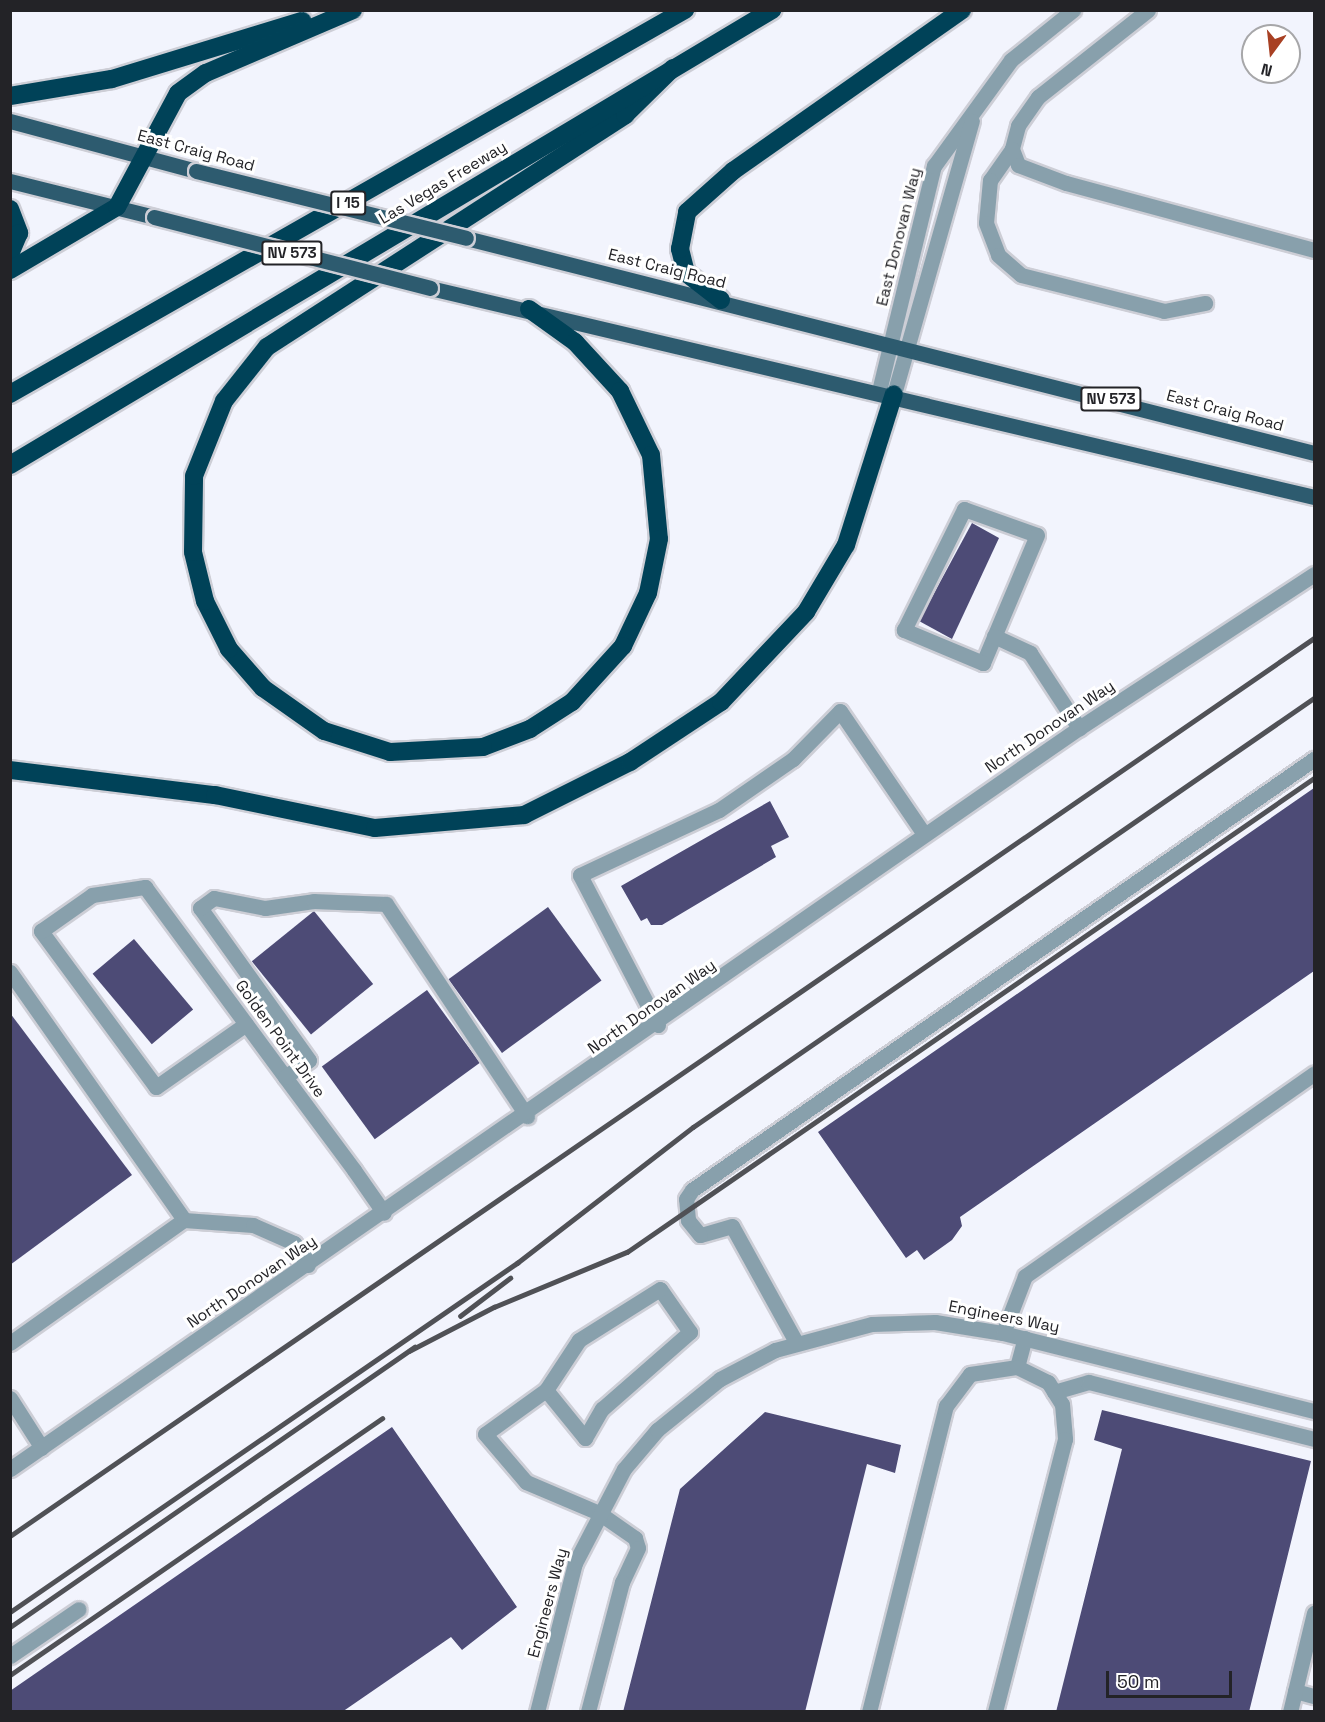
<!DOCTYPE html>
<style>
body{margin:0}
#map{position:relative;width:1325px;height:1722px;overflow:hidden;background:#f2f4fd;font-family:"Space Grotesk",sans-serif}
div>[style]{position:absolute}
[style*='--x']{left:calc(var(--x)*1px);top:calc(var(--y)*1px);width:calc(var(--w)*1px);rotate:calc(var(--a)*1deg)}
.building>*{inset:0;background:#4d4b76;transform-origin:0 0}
.roads{filter:drop-shadow(2px 0 #cdced6) drop-shadow(-2px 0 #cdced6) drop-shadow(0 2px #cdced6) drop-shadow(0 -2px #cdced6)}
.minor>*{height:15px;margin:-7.5px;padding:0 7.5px;transform-origin:7.5px;border-radius:7.5px;background:#88a0ac}
.major>*{height:15px;margin:-7.5px;padding:0 7.5px;transform-origin:7.5px;border-radius:7.5px;background:#2d5b6f}
.highway>*{height:18px;margin:-9px;padding:0 9px;transform-origin:9px;border-radius:9px;background:#004258}
.rail>*{height:4.5px;margin:-2.25px;padding:0 2.25px;transform-origin:2.25px;border-radius:2.25px;background:#505156}
.bridges{filter:drop-shadow(2px 0 #cdced6) drop-shadow(-2px 0 #cdced6) drop-shadow(0 2px #cdced6) drop-shadow(0 -2px #cdced6)}
.major-bridge>*{height:15px;margin:-7.5px;padding:0 7.5px;transform-origin:7.5px;border-radius:7.5px;background:#2d5b6f}
span{translate:-50% -50%;white-space:nowrap;text-align:center;line-height:1.15;-webkit-text-stroke:6px #fff;paint-order:stroke}
.shield-label span{padding:2px 4px;background:#fff;border:2px solid;border-radius:4px;-webkit-text-stroke-width:0}
.shield-label{font-size:15px;color:#232327;font-weight:700}
.street-label{font-size:16px;color:#232327}
.frame{position:absolute;inset:0;border:12px solid #232327;pointer-events:none}
.north{position:absolute;left:1241px;top:24px;width:60px;height:60px;box-sizing:border-box;background:#fff;border:2px solid #a7a7a9;border-radius:50%;rotate:195deg;font-size:16px;font-weight:700;line-height:24px;text-align:center;color:#232327}
.north::after{content:'';display:block;margin:auto;width:21px;height:27px;background:#a84023;clip-path:polygon(50% 0,100% 100%,50% 72%,0 100%)}
.scale{position:absolute;left:1106px;top:1671px;width:126px;height:27px;box-sizing:border-box;border:3px solid #232327;border-top:0;padding-left:8px;font-size:18px;line-height:21px;white-space:nowrap;color:#232327;-webkit-text-stroke:4px #fff;paint-order:stroke}
</style>
<div id="map">
<div class="building">
<div style="clip-path:polygon(972px 523px,999px 538px,952px 639px,919px 621px)"></div>
<div style="clip-path:polygon(1314px 788px,1314px 971px,960px 1217px,962px 1226px,952px 1240px,924px 1260px,917px 1250px,906px 1258px,818px 1132px)"></div>
<div style="clip-path:polygon(770px 801px,789px 837px,771px 846px,776px 857px,662px 925px,651px 925px,647px 918px,641px 921px,621px 886px)"></div>
<div style="left:548px;top:907px;width:91px;height:123px;rotate:54deg"></div>
<div style="left:314px;top:911px;width:94px;height:80px;rotate:51deg"></div>
<div style="left:134px;top:939px;width:92px;height:54px;rotate:50deg"></div>
<div style="left:427px;top:990px;width:90px;height:130px;rotate:54deg"></div>
<div style="clip-path:polygon(10px 1013px,132px 1175px,10px 1265px)"></div>
<div style="clip-path:polygon(1102px 1410px,1311px 1461px,1249px 1712px,1056px 1712px,1122px 1449px,1094px 1440px)"></div>
<div style="clip-path:polygon(765px 1412px,901px 1445px,895px 1473px,867px 1464px,805px 1712px,623px 1712px,680px 1489px)"></div>
<div style="clip-path:polygon(392px 1427px,517px 1607px,462px 1650px,451px 1637px,342px 1712px,10px 1712px,10px 1691px)"></div>
</div>
<div class="roads">
<div class="minor">
<div style="--x:1148;--y:10;--w:140;--a:141.7"></div>
<div style="--x:1038;--y:97;--w:35;--a:125"></div>
<div style="--x:1018;--y:126;--w:24;--a:105"></div>
<div style="--x:1012;--y:149;--w:17;--a:69"></div>
<div style="--x:1018;--y:165;--w:51;--a:20.6"></div>
<div style="--x:1066;--y:183;--w:257;--a:15.1"></div>
<div style="--x:1012;--y:149;--w:38;--a:125"></div>
<div style="--x:990;--y:180;--w:43;--a:95.3"></div>
<div style="--x:986;--y:223;--w:34;--a:69"></div>
<div style="--x:998;--y:255;--w:30;--a:41"></div>
<div style="--x:1021;--y:275;--w:147;--a:14.1"></div>
<div style="--x:1164;--y:311;--w:42;--a:-11"></div>
<div style="--x:879;--y:391;--w:232;--a:-76.3"></div>
<div style="--x:934;--y:166;--w:131;--a:-54"></div>
<div style="--x:1011;--y:60;--w:80;--a:-38.9"></div>
<div style="--x:894;--y:394;--w:284;--a:-74.1"></div>
<div style="--x:964;--y:509;--w:77;--a:19.6"></div>
<div style="--x:1037;--y:535;--w:139;--a:112.9"></div>
<div style="--x:983;--y:663;--w:86;--a:-157.3"></div>
<div style="--x:904;--y:630;--w:135;--a:-63.6"></div>
<div style="--x:994;--y:636;--w:40;--a:25"></div>
<div style="--x:1030;--y:653;--w:90;--a:56.8"></div>
<div style="--x:10;--y:972;--w:303;--a:54.9"></div>
<div style="--x:246;--y:1024;--w:110;--a:145"></div>
<div style="--x:156;--y:1087;--w:194;--a:-126.4"></div>
<div style="--x:41;--y:931;--w:62;--a:-35.2"></div>
<div style="--x:92;--y:895;--w:54;--a:-8.6"></div>
<div style="--x:145;--y:887;--w:236;--a:53.6"></div>
<div style="--x:285;--y:1077;--w:116;--a:53.4"></div>
<div style="--x:354;--y:1170;--w:52;--a:55.1"></div>
<div style="--x:658;--y:1025;--w:169;--a:-117.5"></div>
<div style="--x:580;--y:875;--w:153;--a:-25.1"></div>
<div style="--x:719;--y:810;--w:90;--a:-34.6"></div>
<div style="--x:793;--y:759;--w:67;--a:-45.6"></div>
<div style="--x:840;--y:711;--w:149;--a:55.7"></div>
<div style="--x:285;--y:1077;--w:29;--a:-35"></div>
<div style="--x:309;--y:1060;--w:187;--a:-125.6"></div>
<div style="--x:200;--y:908;--w:17;--a:-36"></div>
<div style="--x:214;--y:898;--w:52;--a:11.1"></div>
<div style="--x:265;--y:908;--w:49;--a:-8.1"></div>
<div style="--x:314;--y:901;--w:72;--a:2.4"></div>
<div style="--x:386;--y:904;--w:255;--a:56.4"></div>
<div style="--x:1003;--y:1333;--w:61;--a:-68.9"></div>
<div style="--x:1025;--y:1276;--w:353;--a:-35"></div>
<div style="--x:796;--y:1342;--w:132;--a:-118.9"></div>
<div style="--x:732;--y:1226;--w:33;--a:164"></div>
<div style="--x:700;--y:1235;--w:19;--a:-129"></div>
<div style="--x:688;--y:1220;--w:21;--a:-95"></div>
<div style="--x:686;--y:1199;--w:11;--a:-56"></div>
<div style="--x:692;--y:1190;--w:757;--a:-34.72"></div>
<div style="--x:10;--y:1343;--w:213;--a:-35.3"></div>
<div style="--x:184;--y:1220;--w:69;--a:4.1"></div>
<div style="--x:253;--y:1225;--w:45;--a:23.7"></div>
<div style="--x:294;--y:1243;--w:26;--a:58"></div>
<div style="--x:1017;--y:1367;--w:30;--a:-75"></div>
<div style="--x:546;--y:1390;--w:62;--a:50.9"></div>
<div style="--x:585;--y:1438;--w:34;--a:-60"></div>
<div style="--x:602;--y:1409;--w:117;--a:-41.2"></div>
<div style="--x:690;--y:1332;--w:52;--a:-124.9"></div>
<div style="--x:660;--y:1289;--w:96;--a:147.8"></div>
<div style="--x:579;--y:1340;--w:60;--a:123.4"></div>
<div style="--x:546;--y:1390;--w:75;--a:144.2"></div>
<div style="--x:485;--y:1434;--w:63;--a:49.5"></div>
<div style="--x:526;--y:1482;--w:79;--a:23"></div>
<div style="--x:599;--y:1513;--w:44;--a:34.8"></div>
<div style="--x:635;--y:1538;--w:10;--a:73"></div>
<div style="--x:638;--y:1548;--w:38;--a:115"></div>
<div style="--x:622;--y:1582;--w:134;--a:104.7"></div>
<div style="--x:1054;--y:1392;--w:36;--a:-16"></div>
<div style="--x:1089;--y:1382;--w:232;--a:14.2"></div>
<div style="--x:10;--y:1398;--w:59;--a:57.4"></div>
<div style="--x:10;--y:1469;--w:1301;--a:-34.73"></div>
<div style="--x:1079;--y:728;--w:281;--a:-33.2"></div>
<div style="--x:10;--y:1656;--w:83;--a:-34.3"></div>
<div style="--x:1295;--y:1691;--w:20;--a:15"></div>
<div style="--x:537;--y:1712;--w:154;--a:-75.7"></div>
<div style="--x:575;--y:1563;--w:106;--a:-62.5"></div>
<div style="--x:624;--y:1469;--w:51;--a:-49.8"></div>
<div style="--x:657;--y:1430;--w:81;--a:-39"></div>
<div style="--x:720;--y:1379;--w:62;--a:-27.8"></div>
<div style="--x:775;--y:1350;--w:100;--a:-15"></div>
<div style="--x:872;--y:1324;--w:63;--a:-1.8"></div>
<div style="--x:935;--y:1322;--w:69;--a:9.2"></div>
<div style="--x:1003;--y:1333;--w:321;--a:14.1"></div>
<div style="--x:869;--y:1712;--w:316;--a:-75.9"></div>
<div style="--x:946;--y:1406;--w:40;--a:-53"></div>
<div style="--x:970;--y:1374;--w:48;--a:-8.5"></div>
<div style="--x:1017;--y:1367;--w:34;--a:26"></div>
<div style="--x:1048;--y:1382;--w:26;--a:58"></div>
<div style="--x:1062;--y:1404;--w:35;--a:85"></div>
<div style="--x:1065;--y:1439;--w:282;--a:104.4"></div>
<div style="--x:1290;--y:1712;--w:102;--a:-76.4"></div>
</div>
<div class="major">
<div style="--x:10;--y:121;--w:193;--a:15"></div>
<div style="--x:10;--y:181;--w:148;--a:14"></div>
<div style="--x:466;--y:238;--w:875;--a:14.23"></div>
<div style="--x:430;--y:288;--w:908;--a:13.3"></div>
</div>
<div class="highway">
<div style="--x:10;--y:96;--w:103;--a:-9.5"></div>
<div style="--x:112;--y:79;--w:199;--a:-17"></div>
<div style="--x:10;--y:209;--w:26;--a:69"></div>
<div style="--x:19;--y:233;--w:23;--a:113"></div>
<div style="--x:10;--y:270;--w:124;--a:-30.5"></div>
<div style="--x:117;--y:207;--w:129;--a:-61.8"></div>
<div style="--x:178;--y:93;--w:34;--a:-36"></div>
<div style="--x:206;--y:73;--w:160;--a:-23.2"></div>
<div style="--x:721;--y:300;--w:44;--a:-142.4"></div>
<div style="--x:686;--y:273;--w:25;--a:-104"></div>
<div style="--x:680;--y:249;--w:38;--a:-79"></div>
<div style="--x:687;--y:212;--w:62;--a:-41.7"></div>
<div style="--x:733;--y:171;--w:280;--a:-35.1"></div>
<div style="--x:529;--y:309;--w:57;--a:35.7"></div>
<div style="--x:575;--y:342;--w:67;--a:47.4"></div>
<div style="--x:620;--y:391;--w:71;--a:64.2"></div>
<div style="--x:651;--y:455;--w:84;--a:84.6"></div>
<div style="--x:659;--y:539;--w:55;--a:101.5"></div>
<div style="--x:648;--y:593;--w:59;--a:115.3"></div>
<div style="--x:623;--y:646;--w:76;--a:132.3"></div>
<div style="--x:572;--y:702;--w:50;--a:147.3"></div>
<div style="--x:530;--y:729;--w:50;--a:159"></div>
<div style="--x:483;--y:747;--w:93;--a:176.9"></div>
<div style="--x:390;--y:752;--w:69;--a:-162.3"></div>
<div style="--x:324;--y:731;--w:75;--a:-144.8"></div>
<div style="--x:263;--y:688;--w:52;--a:-131.1"></div>
<div style="--x:229;--y:649;--w:54;--a:-116.6"></div>
<div style="--x:205;--y:601;--w:50;--a:-103.8"></div>
<div style="--x:193;--y:552;--w:76;--a:-89.2"></div>
<div style="--x:194;--y:476;--w:81;--a:-68.2"></div>
<div style="--x:224;--y:401;--w:69;--a:-51.5"></div>
<div style="--x:267;--y:347;--w:427;--a:-32.9"></div>
<div style="--x:625;--y:115;--w:67;--a:-44.4"></div>
<div style="--x:10;--y:394;--w:777;--a:-29.64"></div>
<div style="--x:10;--y:465;--w:888;--a:-30.84"></div>
<div style="--x:10;--y:770;--w:207;--a:7"></div>
<div style="--x:215;--y:795;--w:163;--a:11.7"></div>
<div style="--x:375;--y:828;--w:150;--a:-5"></div>
<div style="--x:524;--y:815;--w:119;--a:-26.6"></div>
<div style="--x:630;--y:762;--w:109;--a:-33.4"></div>
<div style="--x:721;--y:702;--w:124;--a:-46.6"></div>
<div style="--x:806;--y:612;--w:78;--a:-59.2"></div>
<div style="--x:846;--y:545;--w:158;--a:-72.4"></div>
</div>
</div>
<div class="rail">
<div style="--x:460;--y:1316;--w:63;--a:-37.2"></div>
<div style="--x:409;--y:1351;--w:96;--a:-27.4"></div>
<div style="--x:494;--y:1307;--w:144;--a:-22.5"></div>
<div style="--x:627;--y:1252;--w:835;--a:-34.6"></div>
<div style="--x:10;--y:1536;--w:1583;--a:-34.55"></div>
<div style="--x:10;--y:1612;--w:616;--a:-34.54"></div>
<div style="--x:517;--y:1263;--w:222;--a:-37.7"></div>
<div style="--x:693;--y:1127;--w:755;--a:-34.64"></div>
<div style="--x:10;--y:1627;--w:492;--a:-34.7"></div>
<div style="--x:10;--y:1675;--w:452;--a:-34.6"></div>
</div>
<div class="bridges">
<div class="major-bridge">
<div style="--x:196;--y:171;--w:278;--a:13.9"></div>
<div style="--x:154;--y:217;--w:285;--a:14.4"></div>
</div>
</div>
<div class="shield-label">
<span style="left:348px;top:203px">I 15</span>
<span style="left:292px;top:253px">NV 573</span>
<span style="left:1111px;top:399px">NV 573</span>
</div>
<div class="street-label">
<span style="left:196px;top:151px;rotate:15deg">East Craig Road</span>
<span style="left:443px;top:183px;rotate:-31deg">Las Vegas Freeway</span>
<span style="left:899px;top:237px;rotate:-76deg">East Donovan Way</span>
<span style="left:667px;top:269px;rotate:14deg">East Craig Road</span>
<span style="left:1225px;top:411px;rotate:15deg">East Craig Road</span>
<span style="left:1050px;top:727px;rotate:-34deg">North Donovan Way</span>
<span style="left:652px;top:1007px;rotate:-35deg">North Donovan Way</span>
<span style="left:280px;top:1039px;rotate:54deg">Golden Point Drive</span>
<span style="left:252px;top:1282px;rotate:-34deg">North Donovan Way</span>
<span style="left:1004px;top:1317px;rotate:11deg">Engineers Way</span>
<span style="left:548px;top:1603px;rotate:-75deg">Engineers Way</span>
</div>
<div class="frame"></div>
<div class="north">N</div>
<div class="scale">50 m</div>
</div>
